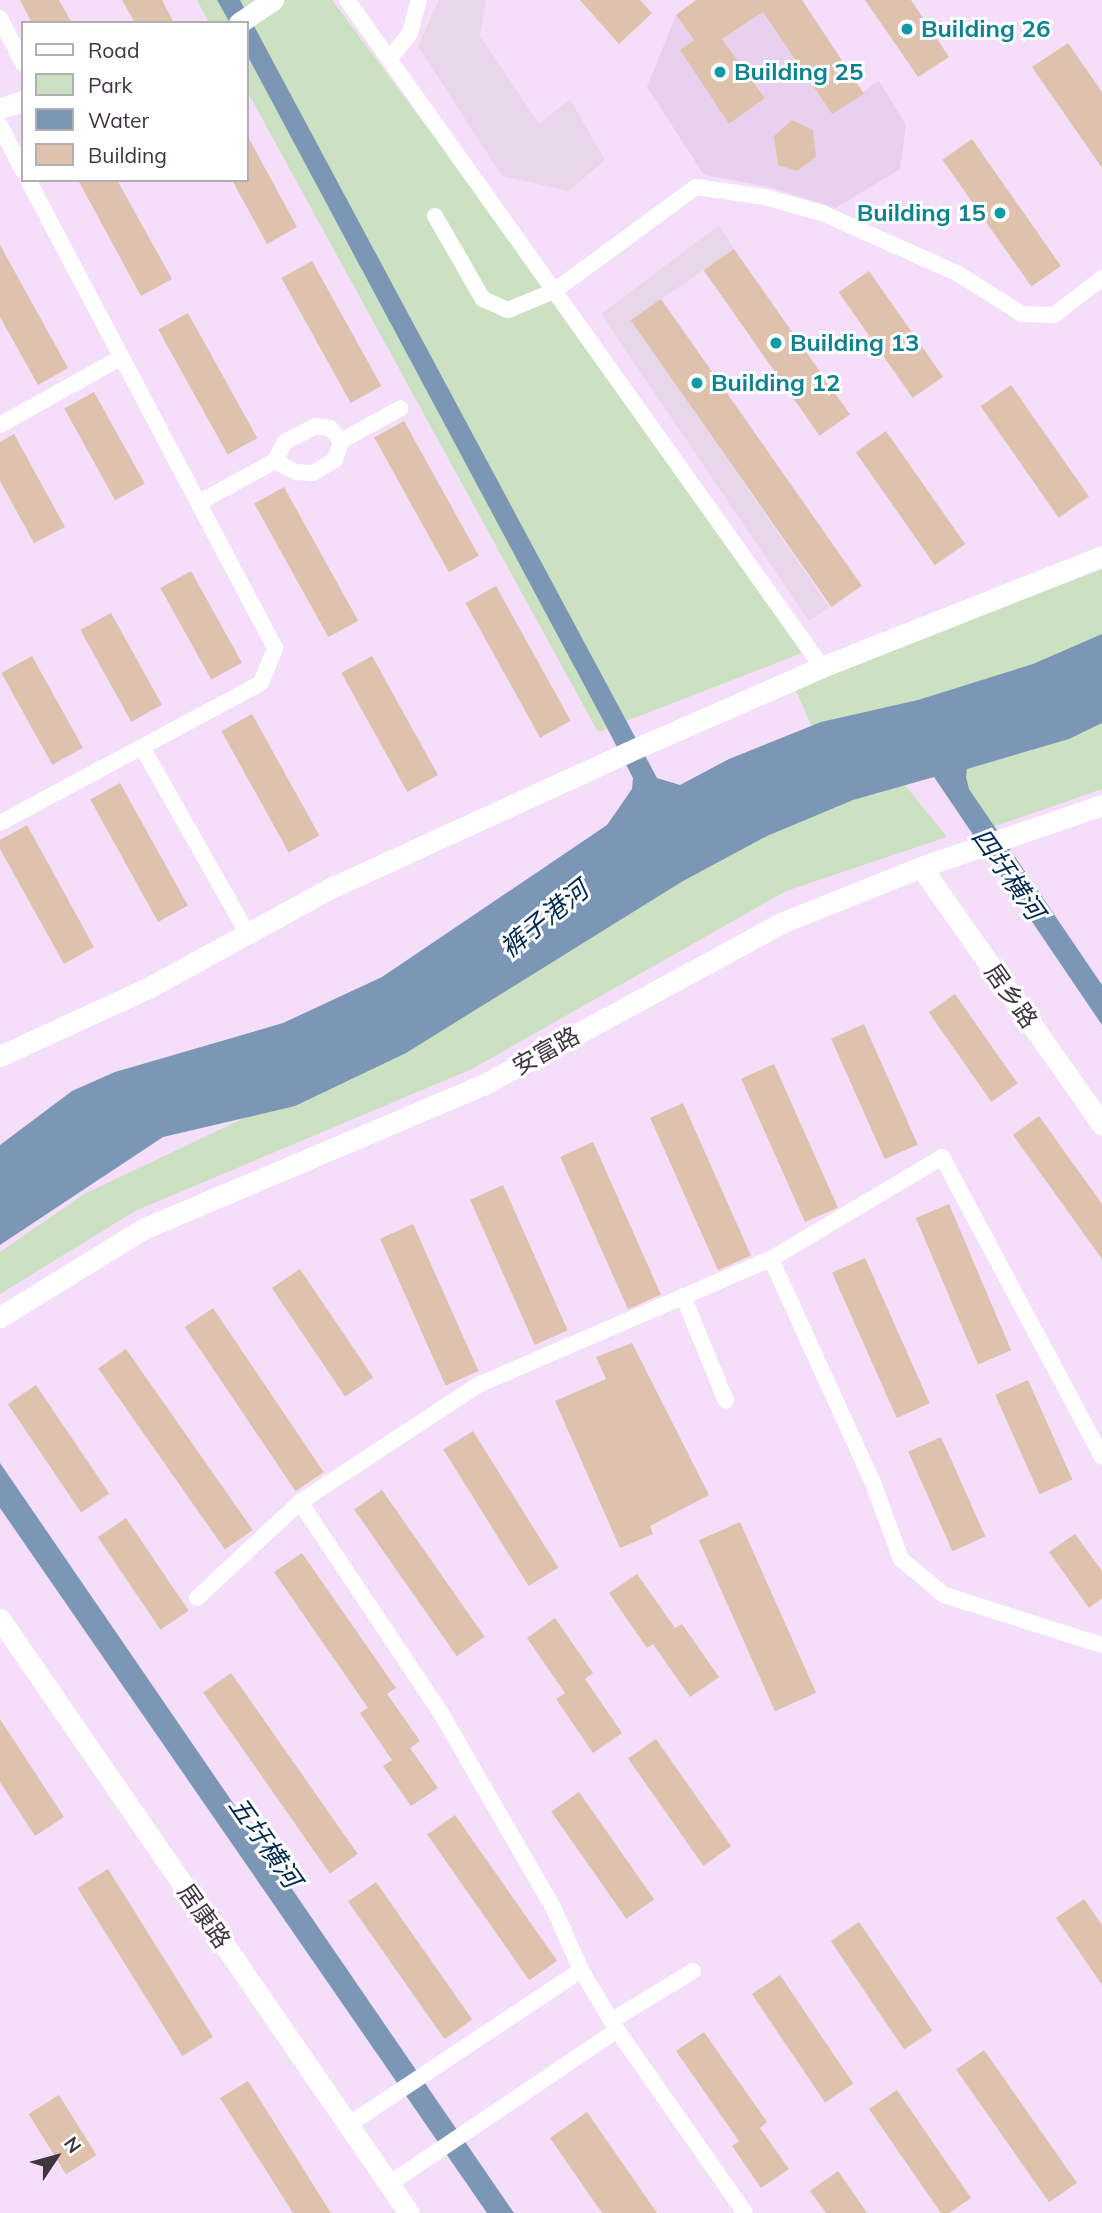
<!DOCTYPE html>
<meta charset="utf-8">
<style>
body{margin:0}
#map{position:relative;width:1102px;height:2213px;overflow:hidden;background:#f4def9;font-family:Mulish,"Noto Sans SC",sans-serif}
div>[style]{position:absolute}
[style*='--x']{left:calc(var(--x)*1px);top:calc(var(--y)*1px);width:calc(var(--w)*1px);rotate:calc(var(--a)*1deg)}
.commercial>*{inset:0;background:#e8d7e8}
.built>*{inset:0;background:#ead0ef}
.green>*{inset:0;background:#cce1c2}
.water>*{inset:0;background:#7b97b5}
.building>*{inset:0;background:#dec2ad;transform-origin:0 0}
.minor>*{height:16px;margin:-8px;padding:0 8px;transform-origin:8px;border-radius:8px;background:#fff}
.tertiary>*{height:21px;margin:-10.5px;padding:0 10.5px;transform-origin:10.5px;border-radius:10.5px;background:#fff}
.dots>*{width:19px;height:19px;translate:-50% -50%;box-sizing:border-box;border:4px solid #fff;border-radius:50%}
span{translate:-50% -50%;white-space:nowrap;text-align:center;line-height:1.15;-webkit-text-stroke:6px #fff;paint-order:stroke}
.culture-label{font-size:24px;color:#0d838f;font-weight:700}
.left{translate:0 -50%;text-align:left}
.right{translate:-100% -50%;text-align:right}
.street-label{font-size:24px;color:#3f3640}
.water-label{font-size:26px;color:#002a51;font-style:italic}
.legend{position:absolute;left:21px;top:21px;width:228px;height:161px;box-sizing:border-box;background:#fff;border:2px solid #b2afb3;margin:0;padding:9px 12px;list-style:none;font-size:21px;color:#3f3640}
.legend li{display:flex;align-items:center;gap:14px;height:35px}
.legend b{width:35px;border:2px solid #b2afb3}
.north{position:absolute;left:21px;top:2122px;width:70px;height:70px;-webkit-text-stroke:5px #fff;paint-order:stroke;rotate:54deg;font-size:19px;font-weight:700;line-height:28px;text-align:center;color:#3f3640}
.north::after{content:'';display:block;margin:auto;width:24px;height:32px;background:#3f3640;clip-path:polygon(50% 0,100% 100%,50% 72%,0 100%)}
</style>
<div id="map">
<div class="commercial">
<div style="clip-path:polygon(439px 0,486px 0,480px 36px,539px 124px,570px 99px,605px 160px,569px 191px,502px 176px,418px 46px)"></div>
<div style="clip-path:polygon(719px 225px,734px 249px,631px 320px,829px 607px,809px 621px,601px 314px)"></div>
</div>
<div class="built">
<div style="clip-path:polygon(763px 12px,832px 114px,879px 81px,906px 125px,900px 169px,836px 208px,766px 186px,704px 175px,647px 87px,676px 15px,694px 40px,680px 50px,730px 124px,765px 97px,722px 39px)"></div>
</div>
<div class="green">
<div style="clip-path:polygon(197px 0,332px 0,536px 273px,802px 653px,598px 732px,247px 91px,247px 23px,209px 23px)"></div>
<div style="clip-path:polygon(1102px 569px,1102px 645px,819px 742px,795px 689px)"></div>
<div style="clip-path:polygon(1102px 698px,1102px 789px,984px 830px,939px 761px)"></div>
<div style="clip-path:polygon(896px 774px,947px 837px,786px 891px,472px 1069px,135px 1211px,0 1294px,0 1252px,84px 1194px,337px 1074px,687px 855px)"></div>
</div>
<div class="water">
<div style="clip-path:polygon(217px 0,240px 0,657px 778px,680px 785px,729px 759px,821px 722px,918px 700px,1033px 664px,1102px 634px,1102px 723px,1069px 739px,967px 769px,966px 777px,969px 789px,1102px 985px,1102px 1025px,934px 777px,853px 800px,767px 836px,683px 881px,406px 1053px,295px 1106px,163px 1137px,0 1245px,0 1145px,72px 1091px,115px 1072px,283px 1023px,382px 977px,607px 825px,632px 789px,633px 778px,604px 722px,247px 55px,247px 23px,230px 23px)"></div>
<div style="clip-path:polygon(0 1463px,514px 2213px,487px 2213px,0 1508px)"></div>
</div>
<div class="building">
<div style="clip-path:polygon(20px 0,59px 0,72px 23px,32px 23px)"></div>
<div style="clip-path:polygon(122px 0,162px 0,174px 23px,135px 23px)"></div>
<div style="clip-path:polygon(580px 0,640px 0,652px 13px,619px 44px)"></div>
<div style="clip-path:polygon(696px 0,802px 0,864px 94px,832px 114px,763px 12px,722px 39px,765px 98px,729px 124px,680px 50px,694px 40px,676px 15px)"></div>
<div style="clip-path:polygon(865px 0,911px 0,949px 57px,918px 77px)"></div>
<div style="clip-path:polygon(1068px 43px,1102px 92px,1102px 168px,1032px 67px)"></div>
<div style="clip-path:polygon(792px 120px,813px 130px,816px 157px,797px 171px,778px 165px,774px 136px)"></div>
<div style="clip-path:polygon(247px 135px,297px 227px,267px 244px,232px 180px,247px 180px)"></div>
<div style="left:972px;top:139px;width:155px;height:36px;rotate:55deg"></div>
<div style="clip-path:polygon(78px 180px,117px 180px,172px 279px,141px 296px)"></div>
<div style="clip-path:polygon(0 245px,68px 368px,38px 385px,0 317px)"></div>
<div style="left:734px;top:249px;width:202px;height:37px;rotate:55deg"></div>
<div style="left:312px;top:261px;width:143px;height:35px;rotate:61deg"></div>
<div style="left:869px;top:271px;width:129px;height:37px;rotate:55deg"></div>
<div style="left:661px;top:299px;width:350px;height:37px;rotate:55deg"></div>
<div style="left:188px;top:313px;width:143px;height:34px;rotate:61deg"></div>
<div style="left:1011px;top:385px;width:136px;height:37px;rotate:55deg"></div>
<div style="left:94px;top:392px;width:105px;height:34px;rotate:61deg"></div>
<div style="left:404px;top:421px;width:154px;height:34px;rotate:61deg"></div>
<div style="left:886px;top:431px;width:138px;height:37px;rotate:55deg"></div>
<div style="clip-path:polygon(14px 434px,65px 527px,34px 543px,0 481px,0 442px)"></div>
<div style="left:284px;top:487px;width:153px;height:34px;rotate:61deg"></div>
<div style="left:191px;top:571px;width:105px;height:35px;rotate:61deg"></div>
<div style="left:496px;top:586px;width:154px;height:35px;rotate:61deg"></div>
<div style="left:111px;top:613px;width:105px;height:35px;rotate:61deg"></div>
<div style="left:32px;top:656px;width:105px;height:35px;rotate:61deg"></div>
<div style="left:372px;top:656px;width:136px;height:35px;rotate:61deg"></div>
<div style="left:252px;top:714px;width:139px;height:35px;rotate:61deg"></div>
<div style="left:120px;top:783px;width:140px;height:34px;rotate:61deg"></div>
<div style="clip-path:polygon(27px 825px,94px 947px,64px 964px,0 849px,0 840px)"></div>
<div style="left:955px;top:994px;width:109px;height:32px;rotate:55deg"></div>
<div style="left:864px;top:1024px;width:132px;height:36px;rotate:66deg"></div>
<div style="left:774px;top:1064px;width:157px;height:36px;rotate:66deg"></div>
<div style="left:683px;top:1103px;width:167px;height:36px;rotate:66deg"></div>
<div style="clip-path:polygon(1039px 1116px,1102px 1204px,1102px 1259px,1013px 1135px)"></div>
<div style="left:593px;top:1142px;width:167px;height:36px;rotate:66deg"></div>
<div style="left:503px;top:1185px;width:159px;height:36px;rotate:66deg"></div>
<div style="left:949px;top:1204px;width:159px;height:36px;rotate:67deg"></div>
<div style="left:413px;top:1224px;width:161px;height:36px;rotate:66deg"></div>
<div style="left:865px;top:1258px;width:159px;height:36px;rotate:66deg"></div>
<div style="left:300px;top:1269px;width:131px;height:34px;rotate:56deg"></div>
<div style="left:213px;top:1308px;width:198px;height:34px;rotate:56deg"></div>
<div style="clip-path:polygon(632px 1343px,709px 1495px,650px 1526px,653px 1534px,620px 1548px,555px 1401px,606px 1379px,596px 1357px)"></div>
<div style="left:126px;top:1349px;width:221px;height:34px;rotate:55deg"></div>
<div style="left:1028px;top:1380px;width:109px;height:36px;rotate:66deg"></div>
<div style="left:36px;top:1385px;width:131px;height:34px;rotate:56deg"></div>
<div style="left:473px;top:1431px;width:161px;height:35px;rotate:58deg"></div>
<div style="left:941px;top:1437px;width:109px;height:36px;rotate:66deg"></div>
<div style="left:382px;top:1490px;width:179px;height:34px;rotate:55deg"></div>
<div style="left:126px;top:1518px;width:112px;height:34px;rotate:56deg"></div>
<div style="left:740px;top:1522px;width:187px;height:45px;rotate:66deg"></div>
<div style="clip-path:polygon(1075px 1534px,1102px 1571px,1102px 1598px,1089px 1608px,1049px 1552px)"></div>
<div style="clip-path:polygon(302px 1553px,396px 1688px,387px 1694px,420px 1741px,410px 1748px,438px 1788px,411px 1806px,383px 1766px,392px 1760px,360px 1713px,368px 1708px,274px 1572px)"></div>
<div style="clip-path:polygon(637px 1574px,675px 1628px,682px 1624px,719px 1677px,690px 1697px,653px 1644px,647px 1648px,609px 1593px)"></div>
<div style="clip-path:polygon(555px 1618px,593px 1673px,585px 1679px,622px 1733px,593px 1753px,556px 1699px,565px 1693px,527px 1638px)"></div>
<div style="left:231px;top:1673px;width:221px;height:34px;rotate:55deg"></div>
<div style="clip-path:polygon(0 1719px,64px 1817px,35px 1836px,0 1782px)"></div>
<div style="left:656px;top:1739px;width:131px;height:34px;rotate:55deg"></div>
<div style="left:579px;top:1792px;width:131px;height:34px;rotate:55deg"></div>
<div style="left:455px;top:1815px;width:178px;height:34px;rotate:55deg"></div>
<div style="left:108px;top:1869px;width:198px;height:36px;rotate:58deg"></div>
<div style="left:376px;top:1882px;width:168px;height:34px;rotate:55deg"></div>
<div style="clip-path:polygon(1084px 1899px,1102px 1925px,1102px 1985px,1056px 1918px)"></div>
<div style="left:859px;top:1922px;width:131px;height:34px;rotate:56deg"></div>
<div style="left:780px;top:1975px;width:131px;height:34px;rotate:56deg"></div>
<div style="clip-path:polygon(704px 2032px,767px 2122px,760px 2128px,789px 2169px,761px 2188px,732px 2146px,739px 2141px,676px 2051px)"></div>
<div style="left:984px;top:2050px;width:162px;height:34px;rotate:55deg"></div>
<div style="clip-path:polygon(248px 2081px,331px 2213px,293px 2213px,220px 2098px)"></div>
<div style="clip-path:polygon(897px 2090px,971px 2198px,949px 2213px,941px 2213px,869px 2109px)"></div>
<div style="left:59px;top:2095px;width:71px;height:36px;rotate:58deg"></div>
<div style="clip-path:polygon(587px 2112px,657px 2213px,602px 2213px,550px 2138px)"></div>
<div style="clip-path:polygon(838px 2171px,867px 2213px,826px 2213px,810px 2191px)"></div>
</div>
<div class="minor">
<div style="--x:347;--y:0;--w:819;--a:54.54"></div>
<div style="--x:0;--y:18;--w:51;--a:63.4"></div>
<div style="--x:389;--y:59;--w:33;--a:-51"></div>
<div style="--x:410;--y:33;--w:34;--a:-75"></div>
<div style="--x:0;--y:125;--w:51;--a:63.4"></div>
<div style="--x:435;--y:216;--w:96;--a:60"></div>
<div style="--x:483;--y:299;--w:27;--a:24"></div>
<div style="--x:508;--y:310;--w:50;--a:-22.4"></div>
<div style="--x:554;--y:291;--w:176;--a:-36.2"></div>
<div style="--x:696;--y:187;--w:70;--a:8.2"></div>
<div style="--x:765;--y:197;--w:59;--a:15.7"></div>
<div style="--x:822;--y:213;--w:148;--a:24"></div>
<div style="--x:957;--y:273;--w:77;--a:32.2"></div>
<div style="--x:1022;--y:314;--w:32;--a:2"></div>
<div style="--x:1054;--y:315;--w:61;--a:-37.6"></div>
<div style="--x:0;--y:425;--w:137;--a:-29.2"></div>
<div style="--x:341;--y:441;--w:17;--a:-130"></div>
<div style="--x:330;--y:428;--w:14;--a:-172"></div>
<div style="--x:316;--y:426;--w:35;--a:153"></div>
<div style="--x:285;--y:442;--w:21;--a:118"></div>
<div style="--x:275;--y:461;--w:24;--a:28"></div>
<div style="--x:296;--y:472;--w:17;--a:3"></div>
<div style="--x:313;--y:473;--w:26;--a:-31"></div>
<div style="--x:335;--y:460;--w:20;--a:-72"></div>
<div style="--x:341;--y:441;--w:68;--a:-28.8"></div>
<div style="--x:198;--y:503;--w:88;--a:-28.6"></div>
<div style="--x:142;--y:747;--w:215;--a:60.5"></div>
<div style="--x:0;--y:823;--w:296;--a:-28.2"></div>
<div style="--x:261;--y:683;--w:38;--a:-68"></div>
<div style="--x:275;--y:648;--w:529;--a:-117.82"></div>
<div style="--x:771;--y:1259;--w:246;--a:65.5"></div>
<div style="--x:873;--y:1483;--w:81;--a:69.8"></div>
<div style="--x:901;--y:1559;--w:56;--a:39.9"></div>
<div style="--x:944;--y:1595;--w:166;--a:17.6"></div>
<div style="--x:683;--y:1296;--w:113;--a:67.7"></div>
<div style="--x:300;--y:1502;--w:256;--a:56.3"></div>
<div style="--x:442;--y:1715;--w:222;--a:60"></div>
<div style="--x:553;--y:1907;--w:69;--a:66"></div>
<div style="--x:581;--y:1970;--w:70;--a:59"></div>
<div style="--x:617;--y:2030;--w:223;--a:55"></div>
<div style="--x:197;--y:1598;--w:141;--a:-43"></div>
<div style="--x:300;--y:1502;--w:213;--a:-33.3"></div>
<div style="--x:478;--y:1385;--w:319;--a:-23.3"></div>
<div style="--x:771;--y:1259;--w:199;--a:-30.8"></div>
<div style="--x:942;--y:1157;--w:340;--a:61.9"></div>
<div style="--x:611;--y:2021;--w:96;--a:-31.4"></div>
<div style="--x:348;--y:2125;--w:280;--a:-33.6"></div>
<div style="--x:389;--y:2184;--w:275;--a:-34"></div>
</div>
<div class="tertiary">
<div style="--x:239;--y:23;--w:41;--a:-34.1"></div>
<div style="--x:0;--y:108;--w:24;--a:-17"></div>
<div style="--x:921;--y:867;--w:315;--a:54.9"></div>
<div style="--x:0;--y:1056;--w:163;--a:-24.7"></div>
<div style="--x:148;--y:988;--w:209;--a:-28.7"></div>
<div style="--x:331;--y:888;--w:346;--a:-24.6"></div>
<div style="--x:646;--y:744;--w:192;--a:-23.6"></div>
<div style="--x:822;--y:667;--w:301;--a:-21.6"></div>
<div style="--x:0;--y:1317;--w:168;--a:-31.6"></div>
<div style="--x:143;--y:1229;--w:369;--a:-23"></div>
<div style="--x:483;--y:1085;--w:339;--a:-28.5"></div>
<div style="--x:781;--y:923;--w:151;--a:-21.8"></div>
<div style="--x:921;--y:867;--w:191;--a:-18.9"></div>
<div style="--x:0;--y:1619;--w:721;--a:55.45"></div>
</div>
<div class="dots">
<div style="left:907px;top:29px;background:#0f9aa8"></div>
<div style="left:720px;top:72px;background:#0f9aa8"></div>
<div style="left:1000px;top:213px;background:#0f9aa8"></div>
<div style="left:776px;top:343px;background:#0f9aa8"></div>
<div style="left:697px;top:383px;background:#0f9aa8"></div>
</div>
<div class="culture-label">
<span class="left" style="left:921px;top:29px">Building 26</span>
<span class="left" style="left:734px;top:72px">Building 25</span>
<span class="right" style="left:986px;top:213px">Building 15</span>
<span class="left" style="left:790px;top:343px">Building 13</span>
<span class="left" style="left:711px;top:383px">Building 12</span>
</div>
<div class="street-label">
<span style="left:1011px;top:996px;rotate:55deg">居乡路</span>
<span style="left:546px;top:1051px;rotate:-29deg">安富路</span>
<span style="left:204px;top:1916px;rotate:55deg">居康路</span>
</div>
<div class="water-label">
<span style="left:1008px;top:874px;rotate:55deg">四圩横河</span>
<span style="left:544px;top:919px;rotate:-39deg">裤子港河</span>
<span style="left:265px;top:1842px;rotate:55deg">五圩横河</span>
</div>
<ul class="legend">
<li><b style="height:9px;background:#fff"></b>Road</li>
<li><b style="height:19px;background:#cce1c2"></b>Park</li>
<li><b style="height:19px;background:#7b97b5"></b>Water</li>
<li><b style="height:19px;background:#dec2ad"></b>Building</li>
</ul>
<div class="north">N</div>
</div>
